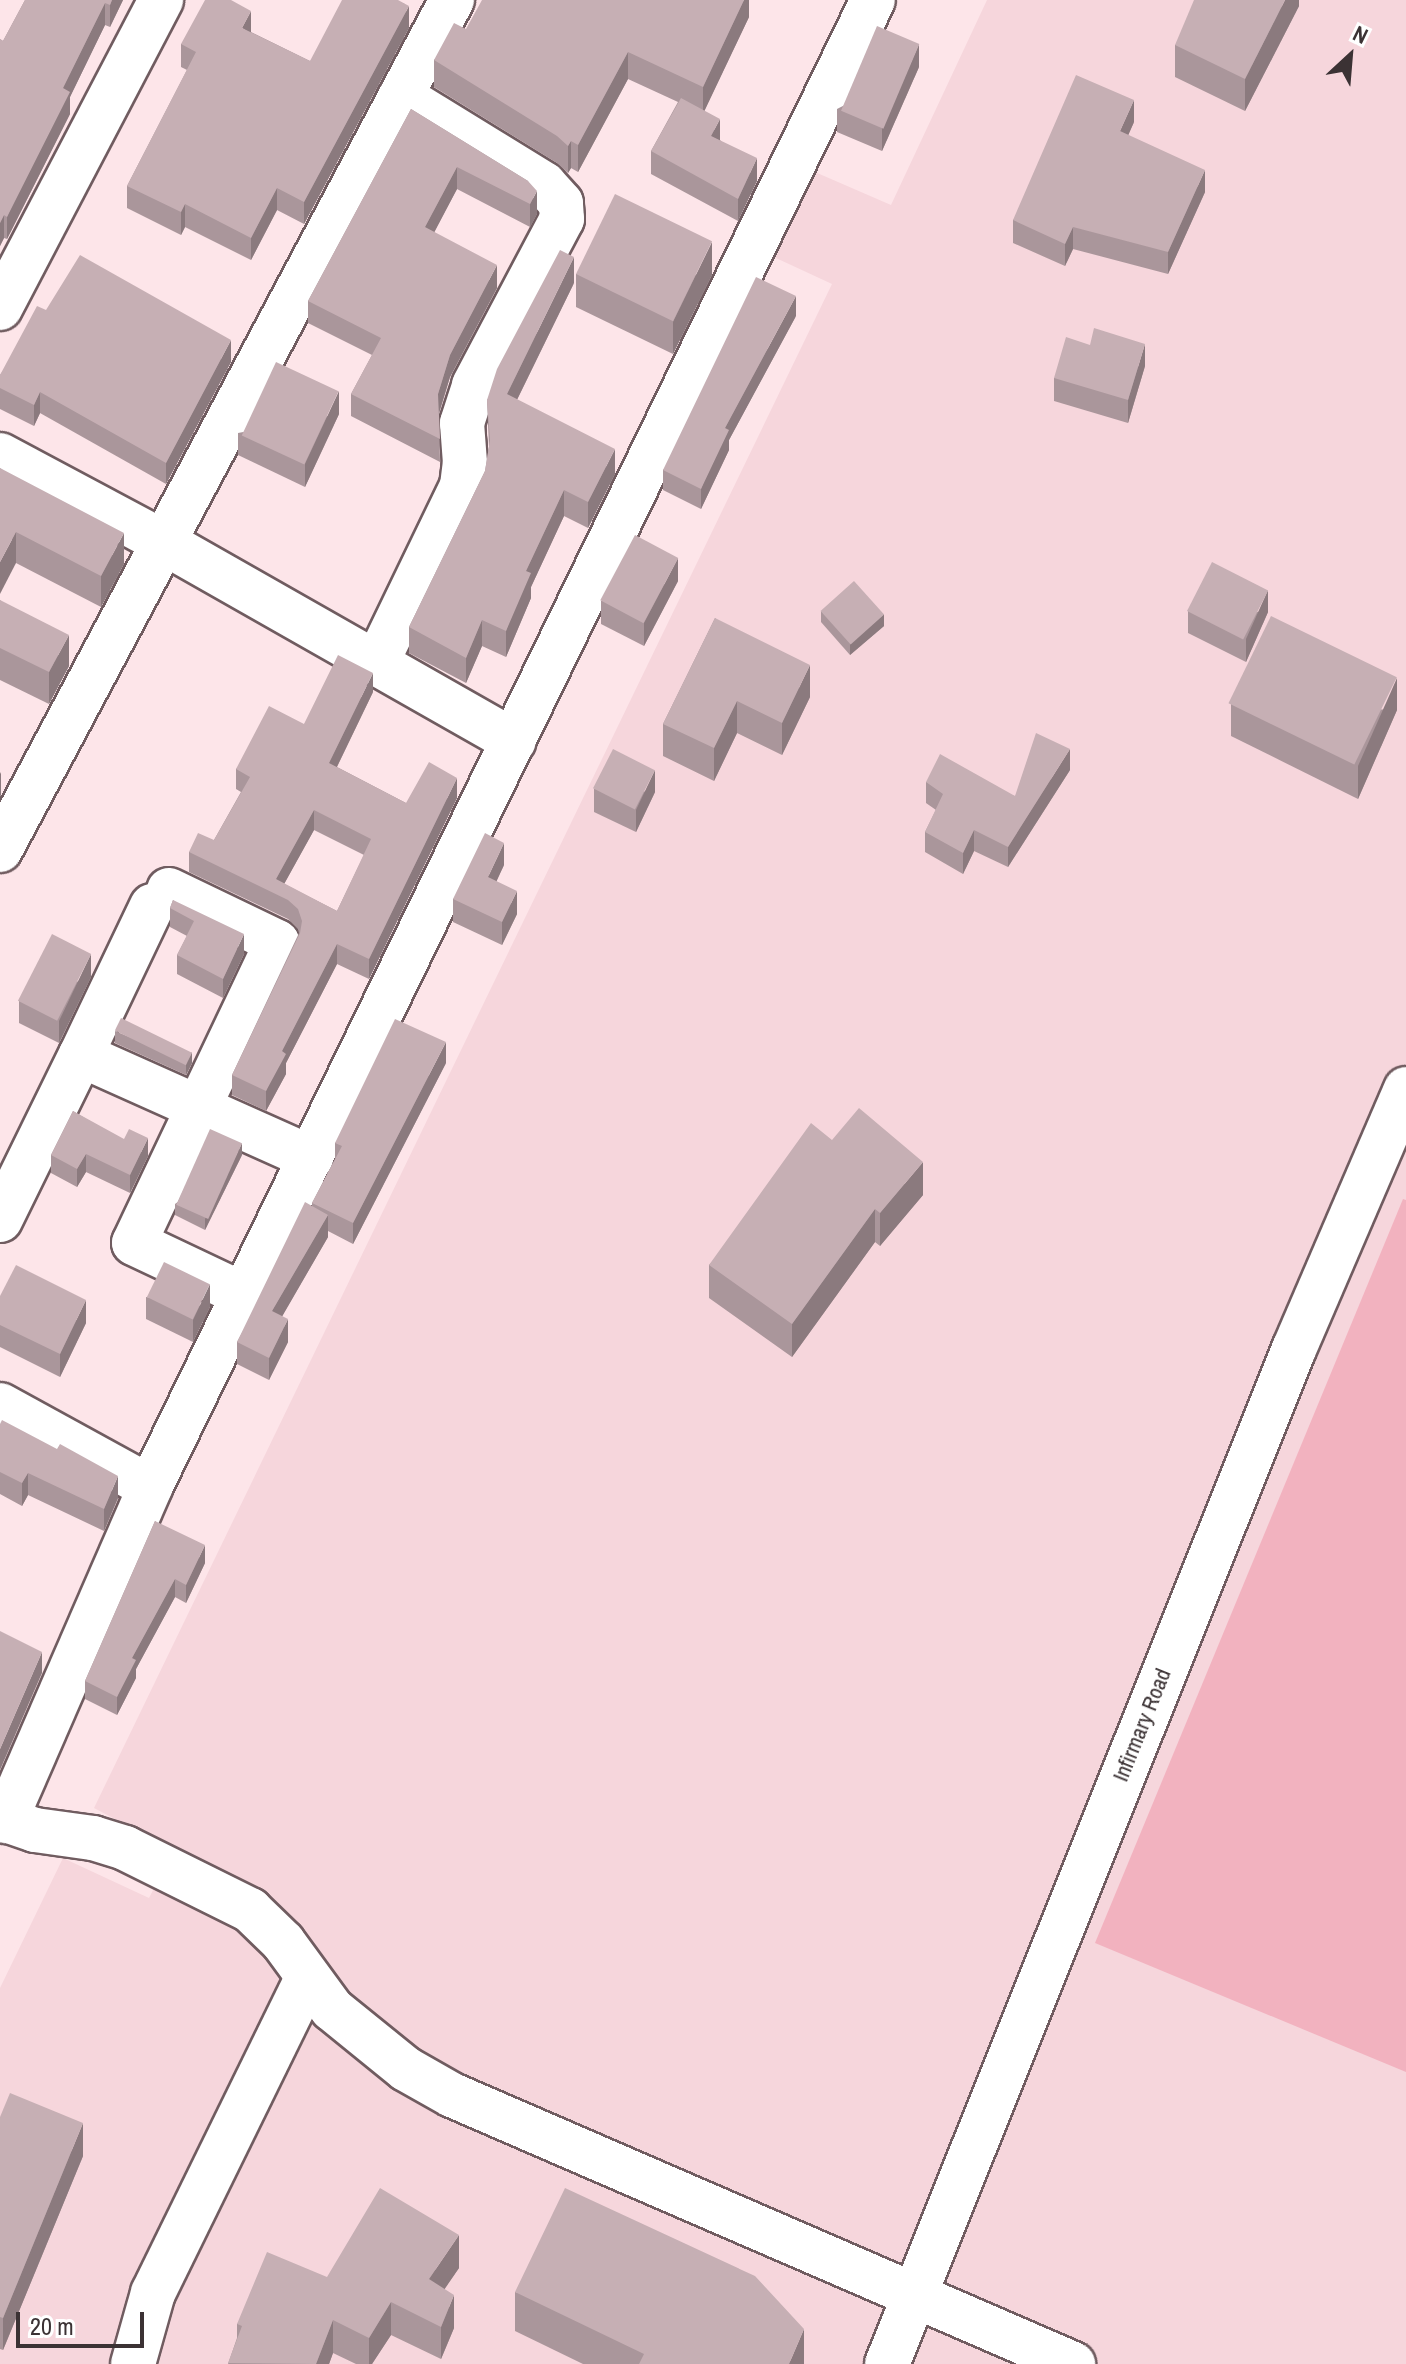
<!DOCTYPE html>
<style>
body{margin:0}
#map{position:relative;width:1406px;height:2364px;overflow:hidden;background:#fde5e9;font-family:"Archivo Narrow",sans-serif}
div>[style]{position:absolute}
[style*='--x']{left:calc(var(--x)*1px);top:calc(var(--y)*1px);width:calc(var(--w)*1px);rotate:calc(var(--a)*1deg)}
.built>*{inset:0;background:#f6d6dc}
.green>*{inset:0;background:#f2b2bf}
.roads{filter:drop-shadow(2px 0 #705c60) drop-shadow(-2px 0 #705c60) drop-shadow(0 2px #705c60) drop-shadow(0 -2px #705c60)}
.minor>*{height:44px;margin:-22px;padding:0 22px;transform-origin:22px;border-radius:22px;background:#fff}
.wall>*{inset:0;background:#aa969b}
.shaded-wall>*{inset:0;background:#8b7a7e}
.building>*{inset:0;background:#c6afb4;transform-origin:0 0}
span{translate:-50% -50%;white-space:nowrap;text-align:center;line-height:1.15;-webkit-text-stroke:7px #fff;paint-order:stroke}
.street-label{font-size:22px;color:#3b3234}
.north{position:absolute;left:1310px;top:16px;width:80px;height:80px;-webkit-text-stroke:6px #fff;paint-order:stroke;rotate:26deg;font-size:22px;font-weight:700;line-height:32px;text-align:center;color:#3b3234}
.north::after{content:'';display:block;margin:auto;width:28px;height:36px;background:#3b3234;clip-path:polygon(50% 0,100% 100%,50% 72%,0 100%)}
.scale{position:absolute;left:16px;top:2312px;width:128px;height:36px;box-sizing:border-box;border:4px solid #3b3234;border-top:0;padding-left:10px;font-size:24px;line-height:28px;white-space:nowrap;color:#3b3234;-webkit-text-stroke:6px #fff;paint-order:stroke}
</style>
<div id="map">
<div class="built">
<div style="clip-path:polygon(987px 0,1406px 0,1406px 2364px,0 2364px,0 1988px,63px 1858px,149px 1898px,174px 1850px,94px 1808px,832px 284px,763px 252px,808px 169px,891px 205px)"></div>
</div>
<div class="green">
<div style="clip-path:polygon(1403px 1199px,1406px 1200px,1406px 2072px,1095px 1943px)"></div>
</div>
<div class="roads">
<div class="minor">
<div style="--x:0;--y:308;--w:348;--a:-62.4"></div>
<div style="--x:0;--y:455;--w:187;--a:28.1"></div>
<div style="--x:165;--y:543;--w:401;--a:29.6"></div>
<div style="--x:377;--y:662;--w:195;--a:-64.2"></div>
<div style="--x:462;--y:486;--w:23;--a:-83"></div>
<div style="--x:465;--y:463;--w:40;--a:-94.3"></div>
<div style="--x:462;--y:423;--w:40;--a:-72"></div>
<div style="--x:474;--y:385;--w:188;--a:-62.1"></div>
<div style="--x:562;--y:219;--w:16;--a:-94"></div>
<div style="--x:561;--y:203;--w:25;--a:-132"></div>
<div style="--x:544;--y:184;--w:168;--a:-148.4"></div>
<div style="--x:0;--y:850;--w:963;--a:-62"></div>
<div style="--x:169;--y:890;--w:120;--a:25.7"></div>
<div style="--x:277;--y:942;--w:333;--a:115.4"></div>
<div style="--x:134;--y:1243;--w:122;--a:25.3"></div>
<div style="--x:152;--y:906;--w:165;--a:115.5"></div>
<div style="--x:81;--y:1055;--w:252;--a:24.1"></div>
<div style="--x:0;--y:1220;--w:184;--a:-63.9"></div>
<div style="--x:0;--y:1405;--w:171;--a:28.7"></div>
<div style="--x:150;--y:1487;--w:1653;--a:-64.07"></div>
<div style="--x:0;--y:1818;--w:37;--a:19"></div>
<div style="--x:35;--y:1830;--w:59;--a:7.9"></div>
<div style="--x:93;--y:1838;--w:34;--a:17"></div>
<div style="--x:125;--y:1848;--w:140;--a:26.4"></div>
<div style="--x:250;--y:1910;--w:46;--a:44.1"></div>
<div style="--x:283;--y:1942;--w:83;--a:53.8"></div>
<div style="--x:332;--y:2009;--w:95;--a:39"></div>
<div style="--x:406;--y:2069;--w:53;--a:29.5"></div>
<div style="--x:452;--y:2095;--w:677;--a:23.42"></div>
<div style="--x:5;--y:1821;--w:364;--a:-66.5"></div>
<div style="--x:133;--y:2364;--w:74;--a:-74.3"></div>
<div style="--x:153;--y:2293;--w:351;--a:-63.9"></div>
<div style="--x:887;--y:2364;--w:1094;--a:-68.15"></div>
<div style="--x:1294;--y:1349;--w:283;--a:-66.7"></div>
</div>
</div>
<div class="wall">
<div style="clip-path:polygon(25px 0,123px 0,110px 27px,105px 25px,70px 97px,70px 114px,7px 239px,4px 238px,0 246px,0 39px,3px 41px)"></div>
<div style="clip-path:polygon(749px 0,749px 17px,704px 111px,720px 140px,757px 181px,738px 221px,651px 174px,651px 151px,678px 102px,628px 79px,578px 172px,571px 168px,568px 173px,557px 163px,434px 87px,434px 60px,466px 29px)"></div>
<div style="clip-path:polygon(1299px 0,1299px 6px,1245px 111px,1175px 77px,1175px 45px)"></div>
<div style="clip-path:polygon(404px 3px,409px 28px,304px 224px,277px 210px,251px 260px,185px 227px,181px 235px,127px 208px,127px 186px,187px 70px,181px 67px,181px 44px,251px 32px,310px 61px)"></div>
<div style="clip-path:polygon(919px 67px,882px 151px,837px 132px,837px 109px)"></div>
<div style="clip-path:polygon(411px 109px,528px 181px,537px 214px,530px 227px,457px 189px,434px 232px,497px 288px,450px 377px,439px 414px,440px 462px,351px 416px,351px 394px,372px 355px,308px 323px,308px 301px)"></div>
<div style="clip-path:polygon(1134px 122px,1128px 135px,1205px 192px,1168px 274px,1073px 249px,1065px 266px,1013px 243px,1013px 220px)"></div>
<div style="clip-path:polygon(576px 274px,712px 275px,673px 354px,576px 307px)"></div>
<div style="clip-path:polygon(574px 283px,517px 400px,615px 474px,588px 528px,564px 516px,531px 587px,531px 598px,506px 657px,482px 646px,466px 683px,409px 653px,409px 627px,485px 471px,489px 447px,487px 400px)"></div>
<div style="clip-path:polygon(46px 310px,231px 362px,166px 484px,40px 413px,34px 426px,0 409px,0 375px)"></div>
<div style="clip-path:polygon(796px 316px,729px 440px,729px 450px,701px 509px,663px 490px,663px 470px)"></div>
<div style="clip-path:polygon(1145px 366px,1128px 423px,1054px 401px,1054px 378px)"></div>
<div style="clip-path:polygon(339px 414px,305px 487px,238px 455px,238px 433px)"></div>
<div style="clip-path:polygon(0 468px,124px 564px,101px 607px,16px 563px)"></div>
<div style="clip-path:polygon(678px 581px,644px 646px,601px 624px,601px 601px)"></div>
<div style="clip-path:polygon(0 600px,69px 666px,49px 704px,0 680px)"></div>
<div style="clip-path:polygon(821px 611px,884px 626px,850px 655px,821px 622px)"></div>
<div style="clip-path:polygon(1188px 611px,1268px 612px,1246px 662px,1188px 633px)"></div>
<div style="clip-path:polygon(715px 618px,810px 697px,782px 755px,737px 733px,714px 781px,663px 756px,663px 724px)"></div>
<div style="clip-path:polygon(evenodd,373px 692px,337px 767px,406px 803px,457px 798px,369px 979px,337px 964px,286px 1063px,286px 1074px,266px 1111px,232px 1095px,232px 1075px,299px 933px,298px 929px,288px 919px,189px 872px,189px 852px,214px 840px,241px 792px,236px 789px,236px 769px,304px 724px,373px 692px,314px 830px,364px 855px,337px 911px,284px 884px,314px 830px)"></div>
<div style="clip-path:polygon(1231px 704px,1397px 710px,1358px 799px,1231px 736px)"></div>
<div style="clip-path:polygon(1070px 770px,1008px 867px,974px 851px,963px 874px,925px 852px,925px 832px,936px 810px,926px 803px,926px 782px,1015px 796px)"></div>
<div style="clip-path:polygon(594px 789px,655px 792px,636px 832px,594px 812px)"></div>
<div style="clip-path:polygon(504px 865px,496px 881px,517px 914px,502px 945px,453px 922px,453px 899px)"></div>
<div style="clip-path:polygon(173px 900px,244px 954px,223px 998px,177px 974px,177px 955px,187px 936px,170px 927px,170px 908px)"></div>
<div style="clip-path:polygon(91px 977px,59px 1043px,19px 1023px,19px 1001px)"></div>
<div style="clip-path:polygon(115px 1031px,192px 1063px,186px 1075px,115px 1043px)"></div>
<div style="clip-path:polygon(446px 1063px,353px 1244px,328px 1231px,328px 1237px,282px 1316px,288px 1342px,269px 1380px,237px 1364px,237px 1342px,312px 1206px,312px 1203px,335px 1159px,335px 1143px)"></div>
<div style="clip-path:polygon(73px 1111px,148px 1156px,130px 1193px,86px 1172px,77px 1187px,51px 1173px,51px 1155px)"></div>
<div style="clip-path:polygon(832px 1140px,923px 1195px,880px 1246px,875px 1242px,792px 1357px,709px 1298px,709px 1265px)"></div>
<div style="clip-path:polygon(242px 1155px,205px 1230px,175px 1215px,175px 1204px)"></div>
<div style="clip-path:polygon(0 1296px,86px 1323px,60px 1377px,0 1347px)"></div>
<div style="clip-path:polygon(146px 1297px,210px 1307px,193px 1342px,146px 1319px)"></div>
<div style="clip-path:polygon(0 1424px,118px 1498px,104px 1531px,28px 1495px,22px 1506px,0 1494px)"></div>
<div style="clip-path:polygon(155px 1521px,205px 1563px,186px 1603px,175px 1597px,136px 1669px,136px 1678px,117px 1715px,85px 1699px,85px 1681px)"></div>
<div style="clip-path:polygon(0 2117px,83px 2156px,3px 2350px,0 2349px)"></div>
<div style="clip-path:polygon(459px 2268px,444px 2289px,454px 2328px,441px 2359px,391px 2335px,372px 2364px,356px 2364px,333px 2353px,329px 2364px,228px 2364px,237px 2338px,237px 2324px,327px 2277px)"></div>
<div style="clip-path:polygon(515px 2292px,804px 2364px,583px 2364px,515px 2331px)"></div>
</div>
<div class="shaded-wall">
<div style="clip-path:polygon(112px 0,123px 0,110px 27px,110px 5px)"></div>
<div style="clip-path:polygon(744px 0,749px 0,749px 17px,703px 114px,703px 87px)"></div>
<div style="clip-path:polygon(1285px 0,1299px 0,1299px 6px,1245px 111px,1245px 79px)"></div>
<div style="clip-path:polygon(105px 3px,105px 25px,70px 97px,70px 114px,7px 239px,7px 217px,63px 88px)"></div>
<div style="clip-path:polygon(409px 6px,409px 28px,304px 224px,304px 202px)"></div>
<div style="clip-path:polygon(251px 11px,251px 34px,242px 28px)"></div>
<div style="clip-path:polygon(919px 44px,919px 67px,882px 151px,882px 128px)"></div>
<div style="clip-path:polygon(628px 52px,628px 79px,578px 172px,578px 145px)"></div>
<div style="clip-path:polygon(1134px 100px,1134px 122px,1120px 154px,1120px 131px)"></div>
<div style="clip-path:polygon(720px 119px,720px 141px,711px 136px)"></div>
<div style="clip-path:polygon(571px 141px,571px 168px,568px 173px,568px 146px)"></div>
<div style="clip-path:polygon(757px 158px,757px 181px,738px 221px,738px 199px)"></div>
<div style="clip-path:polygon(457px 167px,457px 189px,425px 250px,425px 227px)"></div>
<div style="clip-path:polygon(1205px 170px,1205px 192px,1168px 274px,1168px 252px)"></div>
<div style="clip-path:polygon(277px 188px,277px 210px,251px 260px,251px 238px)"></div>
<div style="clip-path:polygon(537px 191px,537px 214px,530px 227px,530px 204px)"></div>
<div style="clip-path:polygon(185px 204px,185px 227px,181px 235px,181px 212px)"></div>
<div style="clip-path:polygon(4px 215px,4px 238px,0 246px,0 223px)"></div>
<div style="clip-path:polygon(1073px 227px,1073px 249px,1065px 266px,1065px 244px)"></div>
<div style="clip-path:polygon(712px 242px,712px 275px,673px 354px,673px 322px)"></div>
<div style="clip-path:polygon(574px 257px,574px 283px,507px 420px,507px 394px)"></div>
<div style="clip-path:polygon(497px 265px,497px 288px,450px 377px,438px 416px,438px 394px,450px 355px)"></div>
<div style="clip-path:polygon(796px 296px,796px 316px,729px 440px,729px 450px,701px 509px,701px 489px,725px 428px)"></div>
<div style="clip-path:polygon(231px 340px,231px 362px,166px 484px,166px 463px)"></div>
<div style="clip-path:polygon(1145px 344px,1145px 366px,1128px 423px,1128px 400px)"></div>
<div style="clip-path:polygon(339px 391px,339px 414px,305px 487px,305px 464px)"></div>
<div style="clip-path:polygon(40px 392px,40px 413px,34px 426px,34px 405px)"></div>
<div style="clip-path:polygon(615px 449px,615px 474px,588px 528px,588px 502px)"></div>
<div style="clip-path:polygon(564px 490px,564px 516px,531px 587px,531px 598px,506px 657px,506px 631px,526px 571px)"></div>
<div style="clip-path:polygon(16px 532px,16px 563px,0 594px,0 562px)"></div>
<div style="clip-path:polygon(124px 533px,124px 564px,101px 607px,101px 576px)"></div>
<div style="clip-path:polygon(678px 558px,678px 581px,644px 646px,644px 623px)"></div>
<div style="clip-path:polygon(1268px 590px,1268px 612px,1246px 662px,1246px 639px)"></div>
<div style="clip-path:polygon(884px 614px,884px 626px,850px 655px,850px 643px)"></div>
<div style="clip-path:polygon(482px 620px,482px 646px,466px 683px,466px 658px)"></div>
<div style="clip-path:polygon(69px 635px,69px 666px,49px 704px,49px 672px)"></div>
<div style="clip-path:polygon(810px 665px,810px 697px,782px 755px,782px 723px)"></div>
<div style="clip-path:polygon(373px 673px,373px 692px,329px 783px,329px 763px)"></div>
<div style="clip-path:polygon(1397px 678px,1397px 710px,1358px 799px,1358px 766px)"></div>
<div style="clip-path:polygon(737px 701px,737px 733px,714px 781px,714px 748px)"></div>
<div style="clip-path:polygon(1070px 749px,1070px 770px,1008px 867px,1008px 847px)"></div>
<div style="clip-path:polygon(655px 770px,655px 792px,636px 832px,636px 810px)"></div>
<div style="clip-path:polygon(1px 772px,1px 795px,0 797px,0 774px)"></div>
<div style="clip-path:polygon(457px 778px,457px 798px,369px 979px,369px 959px)"></div>
<div style="clip-path:polygon(314px 810px,314px 830px,278px 895px,276px 879px)"></div>
<div style="clip-path:polygon(974px 830px,974px 851px,963px 874px,963px 853px)"></div>
<div style="clip-path:polygon(504px 843px,504px 865px,488px 900px,488px 877px)"></div>
<div style="clip-path:polygon(517px 891px,517px 914px,502px 945px,502px 922px)"></div>
<div style="clip-path:polygon(244px 934px,244px 954px,223px 998px,223px 979px)"></div>
<div style="clip-path:polygon(337px 944px,337px 964px,286px 1063px,286px 1074px,266px 1111px,266px 1091px,282px 1051px)"></div>
<div style="clip-path:polygon(91px 954px,91px 977px,59px 1043px,59px 1021px)"></div>
<div style="clip-path:polygon(446px 1042px,446px 1063px,353px 1244px,353px 1223px)"></div>
<div style="clip-path:polygon(192px 1052px,192px 1063px,186px 1075px,186px 1063px)"></div>
<div style="clip-path:polygon(148px 1138px,148px 1156px,130px 1193px,130px 1175px)"></div>
<div style="clip-path:polygon(242px 1143px,242px 1155px,205px 1230px,205px 1219px)"></div>
<div style="clip-path:polygon(86px 1154px,86px 1172px,77px 1187px,77px 1169px)"></div>
<div style="clip-path:polygon(923px 1162px,923px 1195px,880px 1246px,880px 1213px)"></div>
<div style="clip-path:polygon(875px 1209px,875px 1242px,792px 1357px,792px 1324px)"></div>
<div style="clip-path:polygon(328px 1215px,328px 1237px,272px 1334px,272px 1311px)"></div>
<div style="clip-path:polygon(210px 1284px,210px 1307px,193px 1342px,193px 1320px)"></div>
<div style="clip-path:polygon(86px 1300px,86px 1323px,60px 1377px,60px 1354px)"></div>
<div style="clip-path:polygon(288px 1319px,288px 1342px,269px 1380px,269px 1358px)"></div>
<div style="clip-path:polygon(28px 1473px,28px 1495px,22px 1506px,22px 1483px)"></div>
<div style="clip-path:polygon(118px 1476px,118px 1498px,104px 1531px,104px 1509px)"></div>
<div style="clip-path:polygon(205px 1545px,205px 1563px,186px 1603px,186px 1585px)"></div>
<div style="clip-path:polygon(175px 1579px,175px 1597px,136px 1669px,136px 1678px,117px 1715px,117px 1697px,132px 1658px)"></div>
<div style="clip-path:polygon(42px 1652px,42px 1673px,0 1770px,0 1749px)"></div>
<div style="clip-path:polygon(83px 2123px,83px 2156px,3px 2350px,3px 2318px)"></div>
<div style="clip-path:polygon(459px 2235px,459px 2268px,429px 2312px,429px 2279px)"></div>
<div style="clip-path:polygon(454px 2295px,454px 2328px,441px 2359px,441px 2327px)"></div>
<div style="clip-path:polygon(391px 2302px,391px 2335px,372px 2364px,369px 2364px,369px 2338px)"></div>
<div style="clip-path:polygon(333px 2320px,333px 2353px,329px 2364px,316px 2364px)"></div>
<div style="clip-path:polygon(804px 2329px,804px 2364px,789px 2364px)"></div>
</div>
<div class="building">
<div style="clip-path:polygon(25px 0,112px 0,110px 5px,105px 3px,63px 88px,70px 92px,7px 217px,4px 215px,0 223px,0 39px,3px 41px)"></div>
<div style="clip-path:polygon(205px 0,231px 0,251px 11px,242px 28px,310px 61px,342px 0,398px 0,409px 6px,304px 202px,277px 188px,251px 238px,185px 204px,181px 212px,127px 186px,196px 52px,181px 44px)"></div>
<div style="clip-path:polygon(482px 0,744px 0,703px 87px,628px 52px,578px 145px,571px 141px,568px 146px,557px 136px,434px 60px,454px 23px,466px 29px)"></div>
<div style="clip-path:polygon(1194px 0,1285px 0,1245px 79px,1175px 45px)"></div>
<div style="left:877px;top:26px;width:46px;height:92px;rotate:23deg"></div>
<div style="clip-path:polygon(1076px 75px,1134px 100px,1120px 131px,1205px 170px,1168px 252px,1073px 227px,1065px 244px,1013px 220px)"></div>
<div style="clip-path:polygon(681px 98px,720px 119px,711px 136px,757px 158px,738px 199px,651px 151px)"></div>
<div style="clip-path:polygon(411px 109px,528px 181px,537px 191px,530px 204px,457px 167px,425px 227px,497px 265px,450px 355px,438px 394px,440px 439px,351px 394px,381px 338px,308px 301px)"></div>
<div style="left:615px;top:194px;width:108px;height:89px;rotate:26deg"></div>
<div style="clip-path:polygon(560px 250px,574px 257px,507px 394px,615px 449px,588px 502px,564px 490px,526px 571px,531px 573px,506px 631px,482px 620px,466px 658px,409px 627px,485px 471px,490px 440px,487px 400px,497px 369px)"></div>
<div style="clip-path:polygon(80px 255px,231px 340px,166px 463px,40px 392px,34px 405px,0 388px,0 375px,37px 306px,46px 310px)"></div>
<div style="clip-path:polygon(756px 277px,796px 296px,725px 428px,729px 430px,701px 489px,663px 470px)"></div>
<div style="clip-path:polygon(1094px 328px,1145px 344px,1128px 400px,1054px 378px,1066px 337px,1090px 345px)"></div>
<div style="left:276px;top:362px;width:69px;height:81px;rotate:25deg"></div>
<div style="clip-path:polygon(0 468px,124px 533px,101px 576px,16px 532px,0 562px)"></div>
<div style="left:635px;top:535px;width:49px;height:74px;rotate:28deg"></div>
<div style="left:1212px;top:562px;width:63px;height:55px;rotate:27deg"></div>
<div style="left:854px;top:581px;width:45px;height:45px;rotate:48deg"></div>
<div style="clip-path:polygon(0 600px,69px 635px,49px 672px,0 648px)"></div>
<div style="left:1271px;top:616px;width:140px;height:97px;rotate:26deg"></div>
<div style="clip-path:polygon(715px 618px,810px 665px,782px 723px,737px 701px,714px 748px,663px 724px)"></div>
<div style="clip-path:polygon(evenodd,338px 655px,373px 673px,329px 763px,406px 803px,429px 762px,457px 778px,369px 959px,337px 944px,282px 1051px,286px 1054px,266px 1091px,232px 1075px,300px 933px,302px 921px,298px 909px,288px 900px,189px 852px,198px 833px,214px 840px,250px 777px,236px 769px,269px 706px,304px 724px,338px 655px,314px 810px,371px 839px,337px 911px,276px 879px,314px 810px)"></div>
<div style="clip-path:polygon(1036px 733px,1070px 749px,1008px 847px,974px 830px,963px 853px,925px 832px,943px 794px,926px 782px,940px 754px,1015px 796px)"></div>
<div style="left:613px;top:749px;width:47px;height:44px;rotate:27deg"></div>
<div style="clip-path:polygon(485px 833px,504px 843px,488px 877px,517px 891px,502px 922px,453px 899px)"></div>
<div style="clip-path:polygon(173px 900px,244px 934px,223px 979px,177px 955px,194px 921px,170px 908px)"></div>
<div style="left:52px;top:934px;width:44px;height:75px;rotate:27deg"></div>
<div style="left:121px;top:1018px;width:79px;height:14px;rotate:26deg"></div>
<div style="clip-path:polygon(395px 1019px,446px 1042px,353px 1223px,312px 1203px,342px 1146px,335px 1143px)"></div>
<div style="clip-path:polygon(859px 1108px,923px 1162px,880px 1213px,875px 1209px,792px 1324px,709px 1265px,811px 1123px,832px 1140px)"></div>
<div style="clip-path:polygon(73px 1111px,124px 1139px,129px 1129px,148px 1138px,130px 1175px,86px 1154px,77px 1169px,51px 1155px)"></div>
<div style="left:210px;top:1129px;width:35px;height:83px;rotate:24deg"></div>
<div style="clip-path:polygon(305px 1202px,328px 1215px,272px 1311px,288px 1319px,269px 1358px,237px 1342px)"></div>
<div style="left:164px;top:1262px;width:51px;height:39px;rotate:26deg"></div>
<div style="clip-path:polygon(16px 1265px,86px 1300px,60px 1354px,0 1325px,0 1296px)"></div>
<div style="clip-path:polygon(2px 1420px,57px 1449px,60px 1444px,118px 1476px,104px 1509px,28px 1473px,22px 1483px,0 1472px,0 1424px)"></div>
<div style="clip-path:polygon(155px 1521px,205px 1545px,186px 1585px,175px 1579px,132px 1658px,136px 1660px,117px 1697px,85px 1681px)"></div>
<div style="clip-path:polygon(0 1631px,42px 1652px,0 1749px)"></div>
<div style="clip-path:polygon(10px 2093px,83px 2123px,3px 2318px,0 2317px,0 2117px)"></div>
<div style="clip-path:polygon(380px 2188px,459px 2235px,429px 2279px,454px 2295px,441px 2327px,391px 2302px,369px 2338px,333px 2320px,316px 2364px,228px 2363px,242px 2326px,237px 2324px,267px 2252px,327px 2277px)"></div>
<div style="clip-path:polygon(565px 2188px,755px 2276px,804px 2329px,789px 2364px,639px 2364px,644px 2354px,515px 2292px)"></div>
</div>
<div class="street-label">
<span style="left:1142px;top:1725px;rotate:-68deg">Infirmary Road</span>
</div>
<div class="north">N</div>
<div class="scale">20 m</div>
</div>
